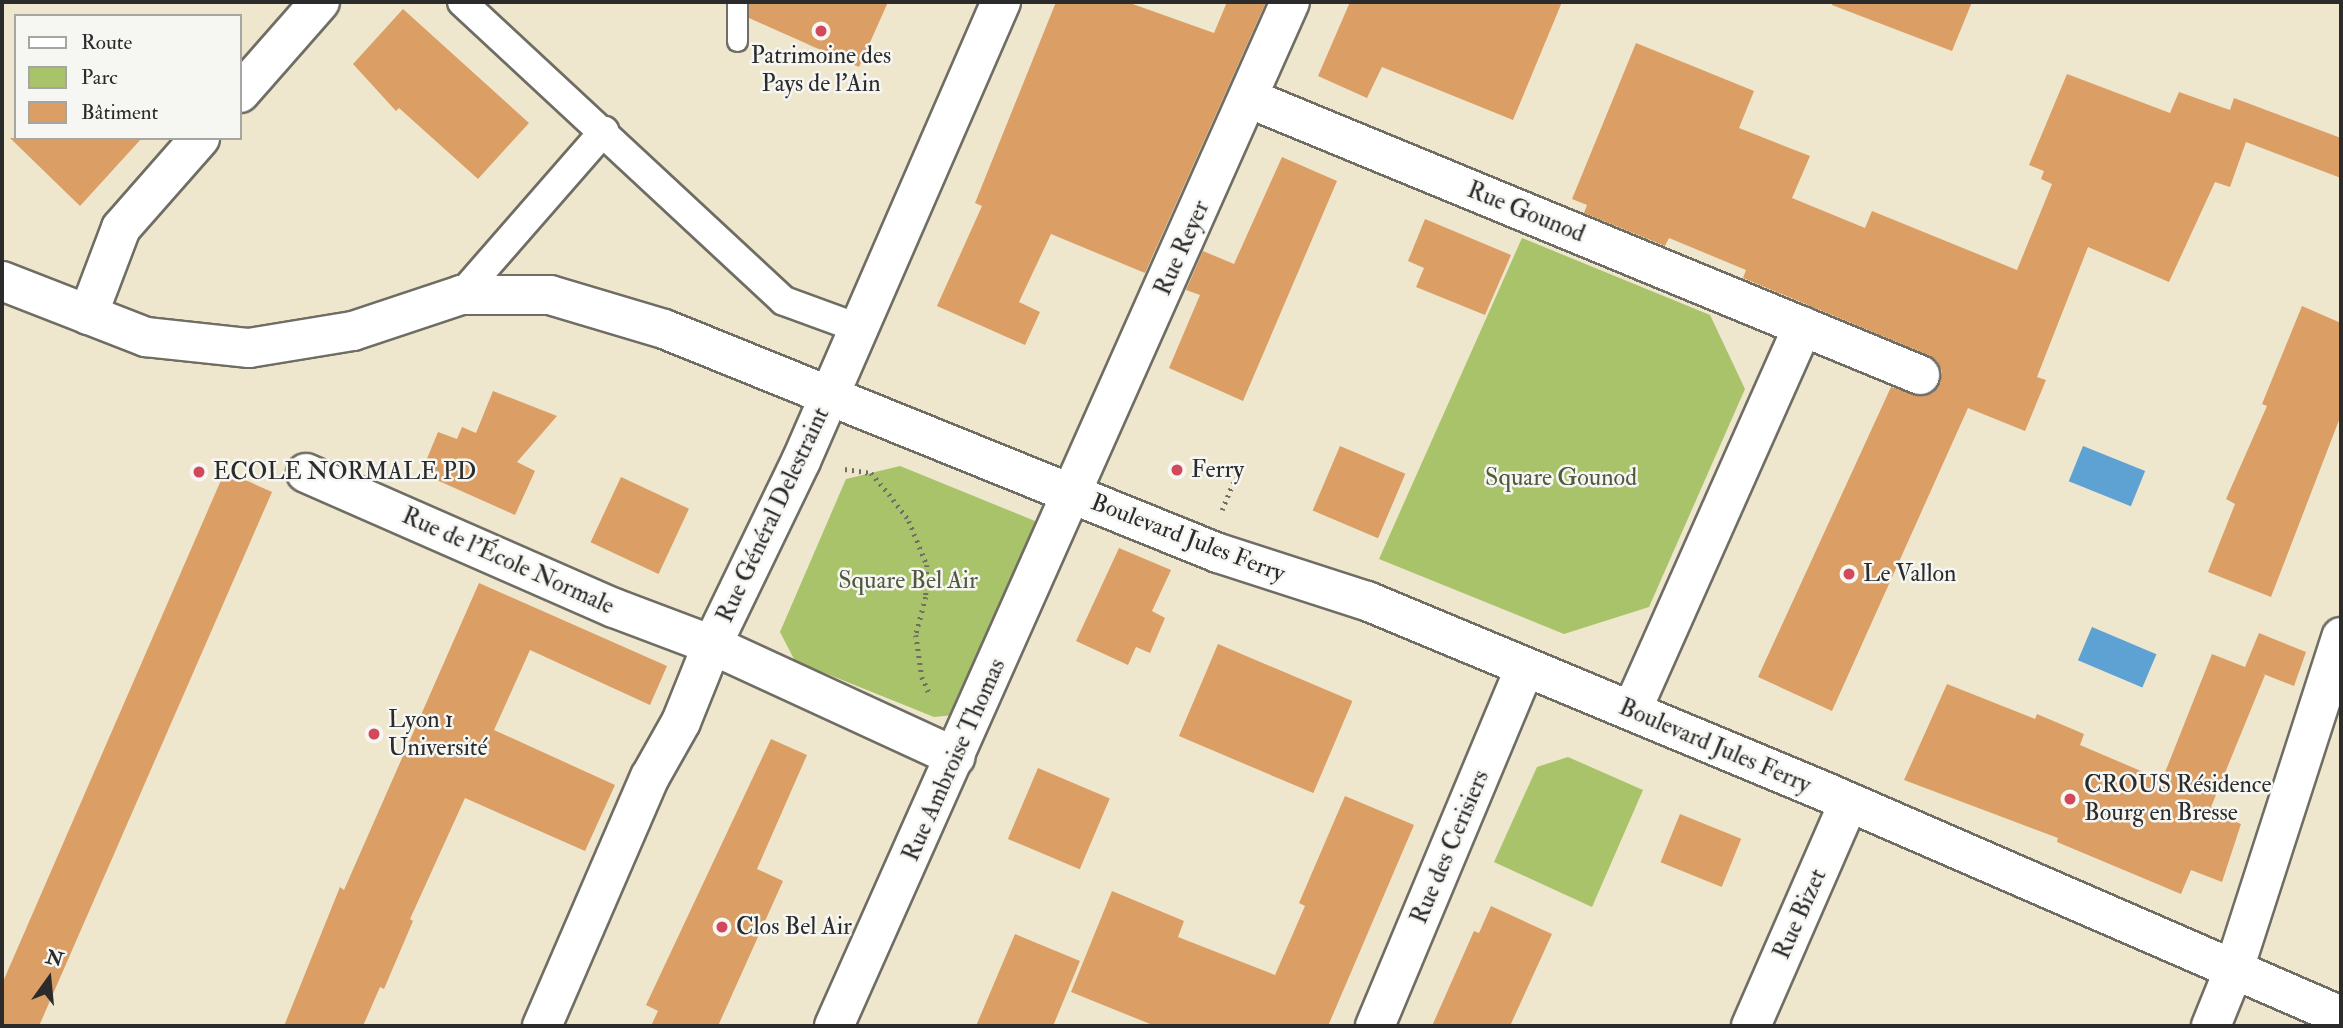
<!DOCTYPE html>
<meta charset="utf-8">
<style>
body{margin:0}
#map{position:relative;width:2343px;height:1028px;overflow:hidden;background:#eee7ce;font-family:"IM FELL Double Pica",serif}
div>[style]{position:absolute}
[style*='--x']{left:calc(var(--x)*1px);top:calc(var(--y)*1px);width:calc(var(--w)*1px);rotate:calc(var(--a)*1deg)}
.green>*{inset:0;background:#a8c369}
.water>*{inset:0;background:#5da2d2;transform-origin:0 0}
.building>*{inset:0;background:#db9e64;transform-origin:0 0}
.path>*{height:4.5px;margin-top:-2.25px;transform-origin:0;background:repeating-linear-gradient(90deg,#6f6d64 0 2px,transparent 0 7px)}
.roads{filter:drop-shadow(2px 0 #6f6d64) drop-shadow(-2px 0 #6f6d64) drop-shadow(0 2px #6f6d64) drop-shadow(0 -2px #6f6d64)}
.service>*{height:19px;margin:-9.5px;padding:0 9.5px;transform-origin:9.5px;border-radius:9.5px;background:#fff}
.pedestrian>*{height:28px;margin:-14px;padding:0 14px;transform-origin:14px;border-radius:14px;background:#fff}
.minor>*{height:38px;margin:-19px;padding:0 19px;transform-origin:19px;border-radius:19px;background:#fff}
.primary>*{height:38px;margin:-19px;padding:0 19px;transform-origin:19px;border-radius:19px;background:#fff}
.dots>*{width:19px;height:19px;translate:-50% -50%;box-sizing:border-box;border:4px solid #f6f6f2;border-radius:50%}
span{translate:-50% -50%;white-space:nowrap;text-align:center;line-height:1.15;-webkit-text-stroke:5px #f6f6f2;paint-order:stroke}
.poi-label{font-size:24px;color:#2b2b2b}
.left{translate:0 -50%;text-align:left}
.street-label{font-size:24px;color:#2b2b2b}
.park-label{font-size:24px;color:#50593e}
.frame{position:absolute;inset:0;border:4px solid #2b2b2b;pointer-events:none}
.legend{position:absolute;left:14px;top:14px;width:228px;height:126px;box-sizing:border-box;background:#f6f6f2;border:2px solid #a5a5a2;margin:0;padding:9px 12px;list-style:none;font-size:21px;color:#2b2b2b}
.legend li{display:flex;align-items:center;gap:14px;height:35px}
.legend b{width:35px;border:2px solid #a5a5a2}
.north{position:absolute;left:14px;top:944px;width:70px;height:70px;-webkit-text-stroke:5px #f6f6f2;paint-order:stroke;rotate:15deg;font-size:19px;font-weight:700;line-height:28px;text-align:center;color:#2b2b2b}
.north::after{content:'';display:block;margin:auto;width:24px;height:32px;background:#2b2b2b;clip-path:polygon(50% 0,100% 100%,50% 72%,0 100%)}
</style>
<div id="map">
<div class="green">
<div style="clip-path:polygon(1522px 238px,1710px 315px,1745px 389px,1649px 607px,1564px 634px,1379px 559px)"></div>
<div style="clip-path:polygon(900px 466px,1040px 523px,955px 715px,934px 717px,795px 661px,780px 632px,846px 479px)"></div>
<div style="clip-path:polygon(1568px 757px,1643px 790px,1592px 907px,1494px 862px,1537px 767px)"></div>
</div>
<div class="water">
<div style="left:2083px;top:446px;width:67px;height:38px;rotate:22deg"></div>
<div style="left:2092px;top:627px;width:70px;height:36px;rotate:23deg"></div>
</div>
<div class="building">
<div style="clip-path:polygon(749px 2px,888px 2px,859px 67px,749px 18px)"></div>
<div style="clip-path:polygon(1056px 2px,1127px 2px,1214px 33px,1227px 2px,1266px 2px,1145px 273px,1051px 234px,1019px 302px,1040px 312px,1025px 345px,937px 306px,982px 206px,975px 203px)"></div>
<div style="clip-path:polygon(1350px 2px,1562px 2px,1513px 120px,1382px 67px,1367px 98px,1318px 76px)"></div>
<div style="clip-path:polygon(1832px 2px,1972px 2px,1952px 51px,1832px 5px)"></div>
<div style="clip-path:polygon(403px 9px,529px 123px,478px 179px,399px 108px,396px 111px,353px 64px)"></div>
<div style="clip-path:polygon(1636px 43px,1754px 91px,1739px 128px,1810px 156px,1792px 198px,1865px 228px,1872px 211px,2017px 270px,2052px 184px,2041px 179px,2044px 171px,2029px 165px,2067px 74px,2170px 113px,2179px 92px,2230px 110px,2234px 98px,2341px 138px,2341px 178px,2246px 142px,2230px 187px,2215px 182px,2169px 282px,2088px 247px,2037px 377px,2046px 380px,2025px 431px,1968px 408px,1832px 711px,1758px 677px,1891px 387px,1924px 396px,1933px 393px,1940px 384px,1942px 371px,1937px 361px,1928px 355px,1743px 278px,1746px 270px,1669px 238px,1665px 246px,1584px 213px,1587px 205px,1572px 199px)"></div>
<div style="clip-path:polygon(10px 138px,142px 138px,80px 206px)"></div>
<div style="clip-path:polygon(1282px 157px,1337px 181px,1243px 401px,1169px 368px,1200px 295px,1186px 290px,1203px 251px,1234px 264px)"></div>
<div style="clip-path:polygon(1425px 219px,1511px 255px,1485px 315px,1416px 287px,1424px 268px,1408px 261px)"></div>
<div style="clip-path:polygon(2302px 306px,2341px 323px,2341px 415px,2271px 597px,2208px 572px,2235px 504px,2226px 499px,2267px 406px,2262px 404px)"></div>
<div style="clip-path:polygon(493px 391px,557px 416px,517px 462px,535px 471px,515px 515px,421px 473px,438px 432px,457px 439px,462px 427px,476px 433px)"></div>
<div style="left:1340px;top:446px;width:71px;height:70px;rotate:23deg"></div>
<div style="clip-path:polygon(225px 471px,272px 492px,39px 1026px,2px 1026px,2px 984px)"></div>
<div style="left:621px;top:477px;width:75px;height:72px;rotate:25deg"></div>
<div style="clip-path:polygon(1119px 548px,1171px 570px,1152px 611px,1165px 618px,1150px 653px,1136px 647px,1128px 665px,1076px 641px)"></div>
<div style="clip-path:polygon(479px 583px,667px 666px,650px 705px,530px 650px,494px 730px,615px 785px,585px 851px,465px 798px,410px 919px,413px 921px,384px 989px,380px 987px,363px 1026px,284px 1026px,340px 887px,344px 890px)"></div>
<div style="clip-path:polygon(2259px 633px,2306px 652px,2294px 686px,2261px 673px,2265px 675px,2211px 807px,2217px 809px,2215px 813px,2241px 824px,2222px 882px,2191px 870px,2181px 894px,2057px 842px,2058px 838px,1904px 780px,1947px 684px,2035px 719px,2037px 714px,2084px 734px,2080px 745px,2162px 780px,2212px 654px,2245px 667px)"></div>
<div style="left:1218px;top:644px;width:146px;height:100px;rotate:23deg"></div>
<div style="clip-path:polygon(771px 739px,807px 755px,757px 869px,783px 881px,718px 1026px,651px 1026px,658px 1011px,646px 1005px)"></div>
<div style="left:1038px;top:768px;width:78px;height:77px;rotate:23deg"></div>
<div style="clip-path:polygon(1345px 796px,1414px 825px,1328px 1026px,1155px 1026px,1071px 992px,1112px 891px,1184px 921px,1178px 937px,1275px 975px,1305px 906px,1299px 903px)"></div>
<div style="left:1680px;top:814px;width:66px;height:52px;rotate:22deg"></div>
<div style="clip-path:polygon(1491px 906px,1552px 934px,1510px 1026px,1432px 1026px,1474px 931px,1479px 933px)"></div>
<div style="clip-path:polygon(1015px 934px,1080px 961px,1053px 1026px,976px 1026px)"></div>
</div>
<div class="path">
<div style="--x:805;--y:59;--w:14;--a:-65"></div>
<div style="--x:845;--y:469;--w:26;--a:9"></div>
<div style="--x:871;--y:473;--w:28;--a:49"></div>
<div style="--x:889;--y:494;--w:34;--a:53"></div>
<div style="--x:909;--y:521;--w:48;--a:67.8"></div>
<div style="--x:927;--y:565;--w:32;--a:92"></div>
<div style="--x:926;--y:597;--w:39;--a:105"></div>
<div style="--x:916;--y:635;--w:42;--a:81.9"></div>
<div style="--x:922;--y:677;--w:20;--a:66"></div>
<div style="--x:1222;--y:510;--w:35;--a:-68"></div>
</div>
<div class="roads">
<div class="service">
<div style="--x:737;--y:2;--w:39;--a:90"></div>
</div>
<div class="pedestrian">
<div style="--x:462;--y:2;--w:439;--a:42.9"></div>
<div style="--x:784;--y:301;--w:79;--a:20"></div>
<div style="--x:461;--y:295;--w:218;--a:-48.9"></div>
</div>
<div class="minor">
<div style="--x:240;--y:93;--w:121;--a:-48.7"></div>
<div style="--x:1248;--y:98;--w:727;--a:22.4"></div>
<div style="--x:88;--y:315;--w:93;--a:-69.2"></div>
<div style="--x:121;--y:228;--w:120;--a:-48.7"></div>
<div style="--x:306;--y:473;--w:336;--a:23.7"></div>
<div style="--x:614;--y:608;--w:105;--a:20.7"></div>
<div style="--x:712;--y:645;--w:268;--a:24.7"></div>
<div style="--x:1632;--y:710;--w:420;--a:-66"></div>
<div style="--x:542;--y:1026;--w:271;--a:-66.6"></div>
<div style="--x:650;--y:777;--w:63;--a:-60.6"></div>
<div style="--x:681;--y:722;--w:83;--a:-68.1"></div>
<div style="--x:712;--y:645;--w:204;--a:-64.2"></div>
<div style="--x:801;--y:461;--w:501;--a:-66.46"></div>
<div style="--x:834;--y:1026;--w:1121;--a:-66"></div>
<div style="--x:1375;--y:1026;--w:388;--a:-67.3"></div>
<div style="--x:1751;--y:1026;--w:244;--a:-66.4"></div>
<div style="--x:2211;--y:1026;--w:61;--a:-68"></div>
<div style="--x:2234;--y:969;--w:349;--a:-72.1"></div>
</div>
<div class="primary">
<div style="--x:2;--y:281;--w:155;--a:21.3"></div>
<div style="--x:146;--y:337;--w:104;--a:6.1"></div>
<div style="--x:249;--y:348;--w:105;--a:-9.3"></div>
<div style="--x:353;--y:331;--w:114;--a:-18.4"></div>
<div style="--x:461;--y:295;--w:89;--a:0"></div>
<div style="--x:550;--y:295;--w:119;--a:16.6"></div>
<div style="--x:664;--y:329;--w:598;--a:22.02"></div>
<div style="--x:1218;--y:553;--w:157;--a:17.9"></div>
<div style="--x:1367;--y:601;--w:499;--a:22.6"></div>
<div style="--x:1828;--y:793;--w:559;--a:23.49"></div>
</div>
</div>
<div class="dots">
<div style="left:821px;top:31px;background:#d1495b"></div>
<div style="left:1177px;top:470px;background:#d1495b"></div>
<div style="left:199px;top:472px;background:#d1495b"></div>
<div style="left:1849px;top:574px;background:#d1495b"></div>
<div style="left:374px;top:734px;background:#d1495b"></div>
<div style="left:2070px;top:799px;background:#d1495b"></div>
<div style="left:722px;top:927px;background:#d1495b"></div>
</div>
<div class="poi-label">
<span style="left:821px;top:70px">Patrimoine des<br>Pays de l'Ain</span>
<span class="left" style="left:1191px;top:470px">Ferry</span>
<span class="left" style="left:213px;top:472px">ECOLE NORMALE PD</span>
<span class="left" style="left:1863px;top:574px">Le Vallon</span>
<span class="left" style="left:388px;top:734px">Lyon 1<br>Université</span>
<span class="left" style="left:2084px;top:799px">CROUS Résidence<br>Bourg en Bresse</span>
<span class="left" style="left:736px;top:927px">Clos Bel Air</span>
</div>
<div class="street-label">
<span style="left:1526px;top:212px;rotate:22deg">Rue Gounod</span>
<span style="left:1182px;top:248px;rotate:-66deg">Rue Reyer</span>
<span style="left:773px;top:515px;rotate:-65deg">Rue Général Delestraint</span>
<span style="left:1188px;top:538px;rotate:21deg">Boulevard Jules Ferry</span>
<span style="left:508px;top:561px;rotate:24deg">Rue de l'École Normale</span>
<span style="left:1715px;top:746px;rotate:23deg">Boulevard Jules Ferry</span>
<span style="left:954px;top:760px;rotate:-66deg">Rue Ambroise Thomas</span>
<span style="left:1450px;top:847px;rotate:-67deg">Rue des Cerisiers</span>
<span style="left:1800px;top:914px;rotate:-66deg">Rue Bizet</span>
</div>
<div class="park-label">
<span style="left:1561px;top:478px">Square Gounod</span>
<span style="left:908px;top:581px">Square Bel Air</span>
</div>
<div class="frame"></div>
<ul class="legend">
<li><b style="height:9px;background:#fff"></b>Route</li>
<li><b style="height:19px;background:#a8c369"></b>Parc</li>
<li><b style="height:19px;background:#db9e64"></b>Bâtiment</li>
</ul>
<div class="north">N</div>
</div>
